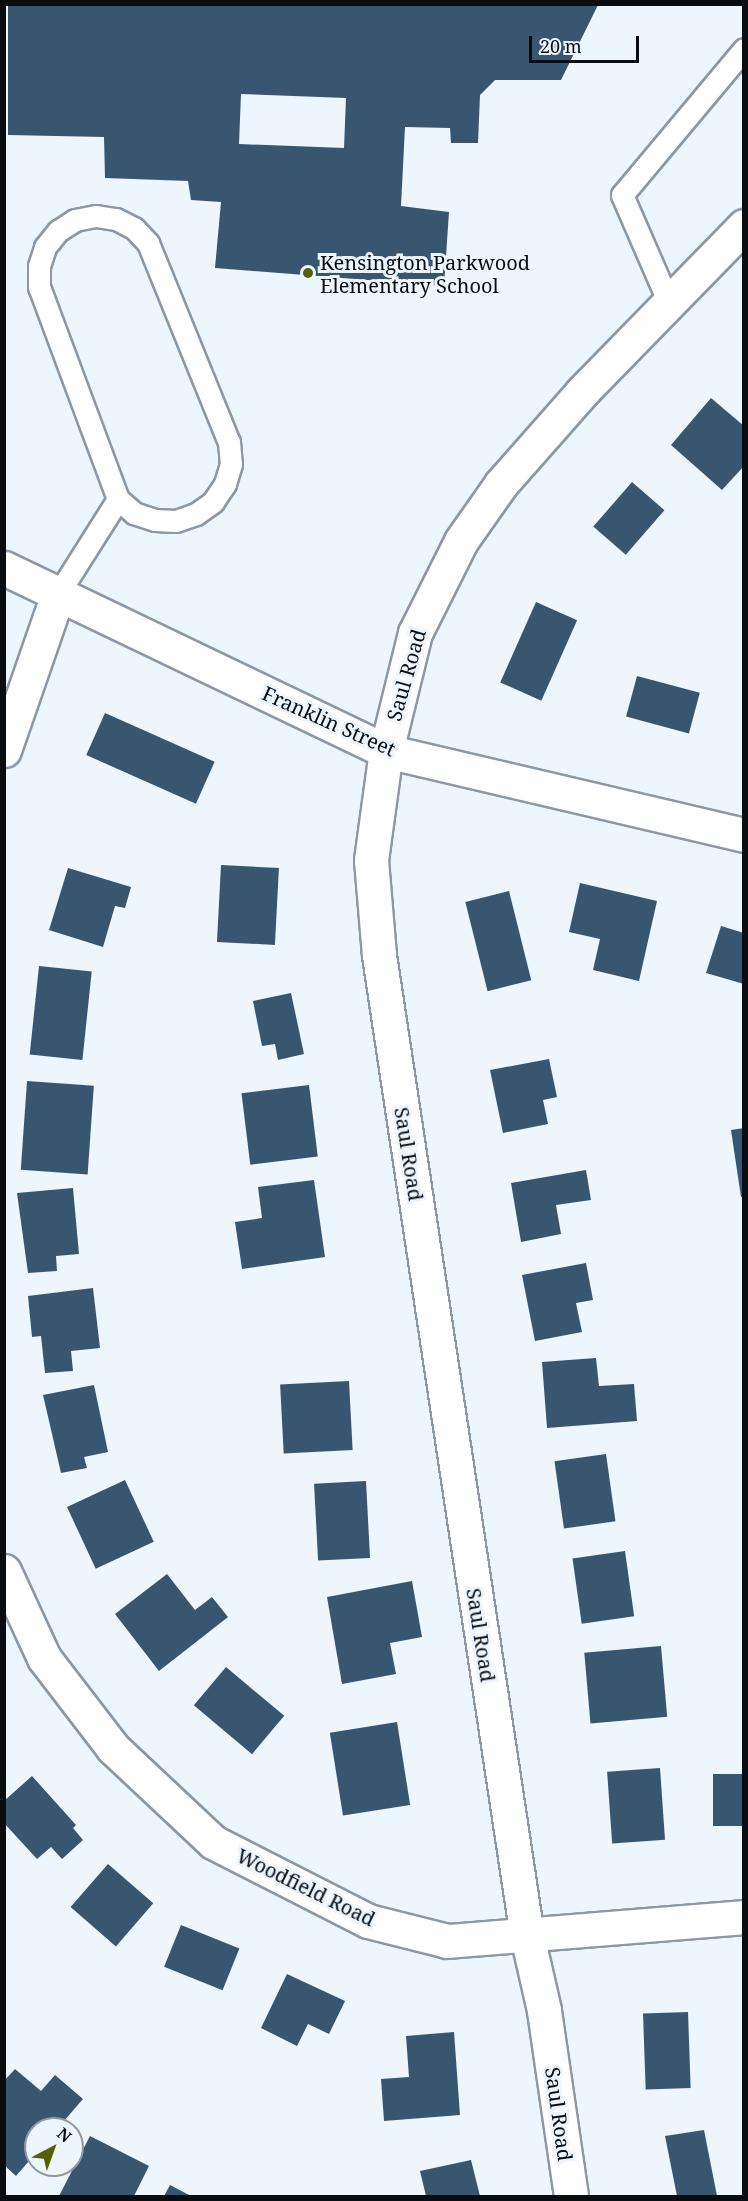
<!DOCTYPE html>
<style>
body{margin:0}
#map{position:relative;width:748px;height:2201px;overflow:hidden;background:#edf5fd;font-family:"Noto Serif",serif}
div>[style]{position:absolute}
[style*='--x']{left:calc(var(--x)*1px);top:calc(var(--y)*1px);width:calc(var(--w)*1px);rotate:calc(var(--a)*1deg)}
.building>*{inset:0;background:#395671;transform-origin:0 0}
.roads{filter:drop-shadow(2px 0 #8c98a4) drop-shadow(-2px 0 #8c98a4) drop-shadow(0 2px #8c98a4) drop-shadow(0 -2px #8c98a4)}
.service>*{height:21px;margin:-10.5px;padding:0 10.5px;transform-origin:10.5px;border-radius:10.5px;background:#fff}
.minor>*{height:33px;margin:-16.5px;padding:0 16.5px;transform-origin:16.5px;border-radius:16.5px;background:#fff}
.tertiary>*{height:33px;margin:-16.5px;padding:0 16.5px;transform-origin:16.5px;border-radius:16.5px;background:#fff}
.dots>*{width:16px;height:16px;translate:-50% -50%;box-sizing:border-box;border:3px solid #edf5fd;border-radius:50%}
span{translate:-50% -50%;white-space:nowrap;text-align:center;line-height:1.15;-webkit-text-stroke:6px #edf5fd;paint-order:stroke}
.poi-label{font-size:20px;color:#090d11}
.left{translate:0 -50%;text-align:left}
.street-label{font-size:20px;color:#090d11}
.frame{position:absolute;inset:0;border:6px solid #090d11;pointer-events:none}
.north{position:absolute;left:24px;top:2117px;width:60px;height:60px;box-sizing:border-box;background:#edf5fd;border:2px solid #92989f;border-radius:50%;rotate:41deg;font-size:16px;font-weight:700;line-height:24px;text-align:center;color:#090d11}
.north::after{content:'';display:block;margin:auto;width:21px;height:27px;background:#556100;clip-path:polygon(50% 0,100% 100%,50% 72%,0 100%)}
.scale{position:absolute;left:529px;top:36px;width:110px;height:27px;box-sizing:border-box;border:3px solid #090d11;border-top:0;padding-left:8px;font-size:18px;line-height:21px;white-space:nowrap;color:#090d11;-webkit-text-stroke:4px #edf5fd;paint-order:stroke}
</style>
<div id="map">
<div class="building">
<div style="clip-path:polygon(evenodd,8px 5px,598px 5px,561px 80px,495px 80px,480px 95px,478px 143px,451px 143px,450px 128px,405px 127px,401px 206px,449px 212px,444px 286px,215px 268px,221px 202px,191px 200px,188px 181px,105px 178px,104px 137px,8px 135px,8px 5px,241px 94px,346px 98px,344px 148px,239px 144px,241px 94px)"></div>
<div style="clip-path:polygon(711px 398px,744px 426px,744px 466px,722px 490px,671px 445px)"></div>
<div style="left:632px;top:482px;width:43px;height:59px;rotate:41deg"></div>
<div style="left:536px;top:602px;width:45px;height:88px;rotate:24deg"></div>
<div style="left:637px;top:676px;width:65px;height:42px;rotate:15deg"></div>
<div style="left:105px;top:713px;width:120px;height:46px;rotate:24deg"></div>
<div style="left:221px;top:865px;width:58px;height:77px;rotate:3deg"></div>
<div style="clip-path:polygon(68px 868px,131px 887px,125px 908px,115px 906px,103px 947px,49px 930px)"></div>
<div style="clip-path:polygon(580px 883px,657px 901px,639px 981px,593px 970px,600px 939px,569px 932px)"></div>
<div style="left:509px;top:891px;width:92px;height:45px;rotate:76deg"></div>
<div style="clip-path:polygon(721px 926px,744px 933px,744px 984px,706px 973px)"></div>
<div style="left:39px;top:966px;width:53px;height:89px;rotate:6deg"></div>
<div style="clip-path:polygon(291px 993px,304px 1054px,278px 1060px,275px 1044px,262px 1046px,253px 1001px)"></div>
<div style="clip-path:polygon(549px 1059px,557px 1097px,543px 1100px,548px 1124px,503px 1133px,490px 1070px)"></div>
<div style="left:27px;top:1081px;width:67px;height:89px;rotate:4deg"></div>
<div style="left:309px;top:1085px;width:72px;height:68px;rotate:83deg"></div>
<div style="clip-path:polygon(744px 1128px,744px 1197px,741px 1197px,731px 1130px)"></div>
<div style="clip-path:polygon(586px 1170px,591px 1200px,556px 1205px,561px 1234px,521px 1242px,511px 1183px)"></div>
<div style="clip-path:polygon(314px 1180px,325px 1257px,242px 1269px,235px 1222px,262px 1218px,258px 1187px)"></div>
<div style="clip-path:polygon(73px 1188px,79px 1254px,56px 1256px,57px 1271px,28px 1273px,17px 1193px)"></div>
<div style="clip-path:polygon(586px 1263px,593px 1300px,576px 1303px,582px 1332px,535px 1341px,522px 1275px)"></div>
<div style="clip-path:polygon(93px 1288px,100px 1348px,71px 1351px,73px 1371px,45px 1373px,41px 1336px,32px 1337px,28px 1296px)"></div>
<div style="clip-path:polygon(596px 1358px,599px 1386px,634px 1384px,637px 1421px,547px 1428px,542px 1362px)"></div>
<div style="left:349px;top:1381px;width:69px;height:69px;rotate:87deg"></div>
<div style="clip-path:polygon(94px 1385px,108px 1452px,84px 1457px,87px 1468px,61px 1473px,43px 1395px)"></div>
<div style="left:606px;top:1454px;width:68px;height:52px;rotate:82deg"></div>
<div style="left:125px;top:1480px;width:68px;height:64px;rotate:65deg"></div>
<div style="left:366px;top:1481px;width:77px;height:52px;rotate:87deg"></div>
<div style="left:625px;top:1551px;width:66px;height:53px;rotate:82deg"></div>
<div style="clip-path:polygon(167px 1574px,195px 1610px,212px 1597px,228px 1617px,159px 1671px,115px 1614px)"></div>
<div style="clip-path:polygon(412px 1581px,422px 1637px,390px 1643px,396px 1674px,342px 1684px,327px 1597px)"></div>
<div style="left:661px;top:1646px;width:71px;height:77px;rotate:85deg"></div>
<div style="left:226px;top:1667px;width:76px;height:50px;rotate:40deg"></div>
<div style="left:397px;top:1722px;width:84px;height:68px;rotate:81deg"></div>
<div style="left:660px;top:1768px;width:72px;height:53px;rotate:86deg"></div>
<div style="left:744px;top:1774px;width:52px;height:31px;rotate:90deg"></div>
<div style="clip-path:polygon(32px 1776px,76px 1825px,73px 1828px,83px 1840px,62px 1859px,51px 1847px,37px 1859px,4px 1823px,4px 1801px)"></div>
<div style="left:108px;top:1864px;width:60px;height:57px;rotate:41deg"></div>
<div style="left:181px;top:1925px;width:63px;height:45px;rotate:22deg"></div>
<div style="clip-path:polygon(287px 1974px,345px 2001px,329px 2034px,308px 2024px,297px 2046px,261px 2028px)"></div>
<div style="left:688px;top:2012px;width:76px;height:45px;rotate:88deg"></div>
<div style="clip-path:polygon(454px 2032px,460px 2115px,384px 2121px,381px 2079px,409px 2077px,406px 2036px)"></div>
<div style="clip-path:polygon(15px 2069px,41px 2091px,55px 2075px,83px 2099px,57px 2129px,36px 2129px,36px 2153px,16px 2176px,4px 2165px,4px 2081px)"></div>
<div style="clip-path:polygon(704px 2130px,717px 2196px,677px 2196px,665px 2136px)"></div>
<div style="clip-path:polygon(90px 2136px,149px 2166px,134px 2196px,59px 2196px)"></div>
<div style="clip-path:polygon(471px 2160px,480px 2196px,426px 2196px,420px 2171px)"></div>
<div style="clip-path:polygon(170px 2185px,191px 2196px,164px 2196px)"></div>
</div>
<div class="roads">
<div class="service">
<div style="--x:96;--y:216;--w:20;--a:9"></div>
<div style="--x:116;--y:219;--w:20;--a:27"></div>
<div style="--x:134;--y:228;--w:21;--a:47"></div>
<div style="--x:148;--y:243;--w:215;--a:67.9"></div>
<div style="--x:229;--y:442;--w:22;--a:85"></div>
<div style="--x:231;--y:464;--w:21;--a:107"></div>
<div style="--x:225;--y:484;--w:22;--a:124"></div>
<div style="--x:213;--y:502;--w:21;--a:145"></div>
<div style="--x:196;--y:514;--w:21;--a:161"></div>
<div style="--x:176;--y:521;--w:21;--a:-177"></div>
<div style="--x:155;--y:520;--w:22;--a:-162"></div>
<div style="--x:134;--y:513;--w:21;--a:-139"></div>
<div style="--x:118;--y:499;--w:226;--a:-110.4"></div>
<div style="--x:39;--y:287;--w:21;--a:-90"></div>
<div style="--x:39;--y:266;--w:20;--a:-72"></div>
<div style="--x:45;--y:247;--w:21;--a:-51"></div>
<div style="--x:58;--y:231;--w:20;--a:-33"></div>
<div style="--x:75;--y:220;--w:21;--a:-11"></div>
<div style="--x:669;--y:303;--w:118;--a:-113.5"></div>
<div style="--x:622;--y:195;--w:190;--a:-50.1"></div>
<div style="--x:58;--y:594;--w:112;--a:-57.7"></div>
</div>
<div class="minor">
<div style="--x:4;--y:750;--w:165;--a:-70.9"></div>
<div style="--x:4;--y:1571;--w:96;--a:65.3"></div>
<div style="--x:44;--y:1658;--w:113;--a:52.5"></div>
<div style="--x:113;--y:1748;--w:137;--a:43.2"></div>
<div style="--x:213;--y:1842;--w:174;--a:27"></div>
<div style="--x:368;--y:1921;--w:81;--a:14.2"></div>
<div style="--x:447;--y:1941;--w:298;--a:-4.6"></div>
<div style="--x:571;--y:2196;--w:188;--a:-98.3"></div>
<div style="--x:544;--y:2010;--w:76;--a:-102.9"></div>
<div style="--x:527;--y:1936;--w:992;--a:-98.58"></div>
<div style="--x:379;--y:955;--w:95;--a:-94.8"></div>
<div style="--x:371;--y:860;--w:110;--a:-82.2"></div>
<div style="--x:386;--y:751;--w:122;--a:-76.2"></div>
<div style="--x:415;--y:633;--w:103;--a:-63.4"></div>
<div style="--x:461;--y:541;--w:70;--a:-54.9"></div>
<div style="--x:501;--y:484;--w:123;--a:-48.6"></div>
<div style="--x:582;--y:392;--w:232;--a:-45.7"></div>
</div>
<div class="tertiary">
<div style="--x:4;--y:568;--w:424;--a:25.6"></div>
<div style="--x:386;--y:751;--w:368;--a:13.2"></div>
</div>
</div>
<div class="dots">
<div style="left:308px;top:273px;background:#556100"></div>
</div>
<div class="poi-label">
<span class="left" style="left:320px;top:274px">Kensington Parkwood<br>Elementary School</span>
</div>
<div class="street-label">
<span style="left:406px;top:675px;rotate:-74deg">Saul Road</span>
<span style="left:329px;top:721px;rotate:24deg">Franklin Street</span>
<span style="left:409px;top:1154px;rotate:81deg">Saul Road</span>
<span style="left:481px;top:1635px;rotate:81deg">Saul Road</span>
<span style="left:306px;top:1887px;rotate:26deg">Woodfield Road</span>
<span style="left:559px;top:2114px;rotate:82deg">Saul Road</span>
</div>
<div class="frame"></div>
<div class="north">N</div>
<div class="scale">20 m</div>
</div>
